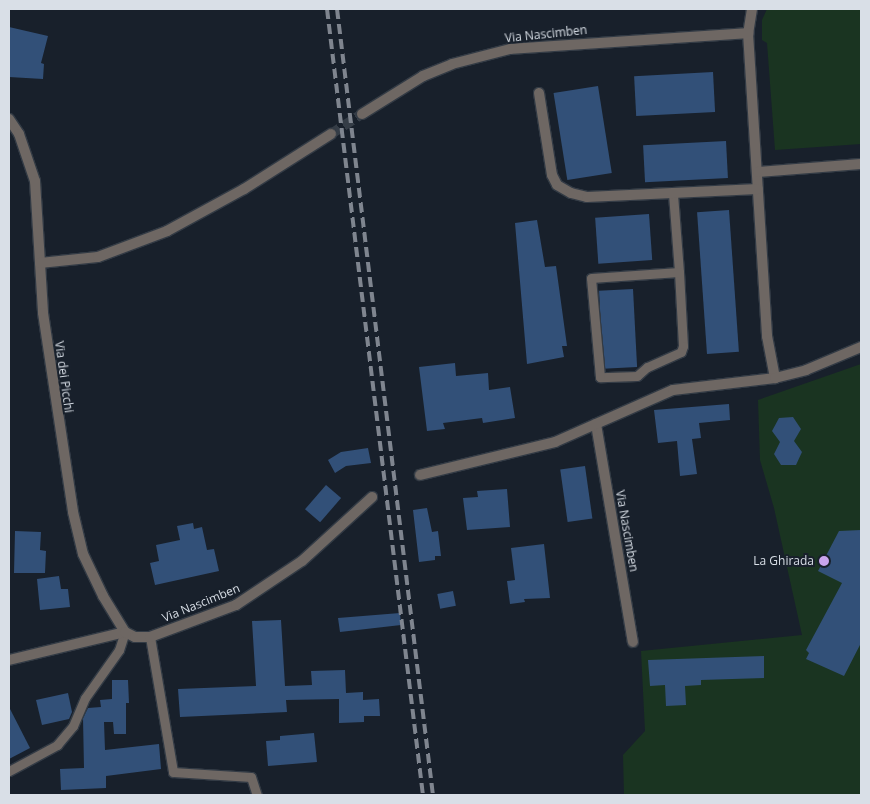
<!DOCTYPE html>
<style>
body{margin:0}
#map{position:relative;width:870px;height:804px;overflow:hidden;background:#18202b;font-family:"Open Sans",sans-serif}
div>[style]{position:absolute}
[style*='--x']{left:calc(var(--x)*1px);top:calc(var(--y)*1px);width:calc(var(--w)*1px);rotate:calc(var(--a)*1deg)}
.green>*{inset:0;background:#1a3421}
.building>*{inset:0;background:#325078;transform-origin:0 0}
.street-tunnel>*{height:10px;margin-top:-5px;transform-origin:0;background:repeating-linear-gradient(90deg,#353d47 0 10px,transparent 0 15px)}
.roads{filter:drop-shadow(1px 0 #333b45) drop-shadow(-1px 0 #333b45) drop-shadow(0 1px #333b45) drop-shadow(0 -1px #333b45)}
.lane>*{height:9px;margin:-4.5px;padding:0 4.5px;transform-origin:4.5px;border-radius:4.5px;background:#6e6763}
.street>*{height:10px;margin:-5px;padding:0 5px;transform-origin:5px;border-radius:5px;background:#6e6763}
.rail>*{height:4px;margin-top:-2px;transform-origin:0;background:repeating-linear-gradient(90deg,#7f858f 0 10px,transparent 0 15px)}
.dots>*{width:14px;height:14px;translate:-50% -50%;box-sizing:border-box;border:2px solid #18202b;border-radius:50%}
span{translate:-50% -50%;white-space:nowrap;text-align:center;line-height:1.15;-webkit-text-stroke:4px #18202b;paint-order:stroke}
.street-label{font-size:12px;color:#d9dfe7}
.poi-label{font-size:12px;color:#d9dfe7}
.right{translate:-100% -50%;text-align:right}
.frame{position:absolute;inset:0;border:10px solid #d9dfe7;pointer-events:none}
</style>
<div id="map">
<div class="green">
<div style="clip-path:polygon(767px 9px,861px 9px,861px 144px,775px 150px,767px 43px,762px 40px,762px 20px)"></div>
<div style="clip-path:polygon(861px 364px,861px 795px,624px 795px,623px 755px,645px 731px,641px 651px,802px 635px,774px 508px,760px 460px,758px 400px)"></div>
</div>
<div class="building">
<div style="clip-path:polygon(9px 27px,48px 36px,41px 63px,44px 64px,43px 79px,9px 77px)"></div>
<div style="left:713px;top:72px;width:40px;height:79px;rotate:87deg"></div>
<div style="left:598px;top:86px;width:88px;height:45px;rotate:81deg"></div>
<div style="left:726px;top:141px;width:37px;height:83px;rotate:87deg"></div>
<div style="left:729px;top:210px;width:142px;height:32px;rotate:86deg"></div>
<div style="left:649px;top:214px;width:46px;height:54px;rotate:86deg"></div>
<div style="clip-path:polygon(537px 220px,545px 267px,556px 266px,567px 346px,562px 346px,564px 357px,527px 364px,515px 223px)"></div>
<div style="left:633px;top:289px;width:78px;height:34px;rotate:87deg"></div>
<div style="clip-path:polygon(455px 363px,456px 376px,488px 373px,489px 390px,510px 387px,515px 418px,483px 423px,482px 418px,443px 423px,445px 429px,427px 431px,419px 367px)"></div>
<div style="clip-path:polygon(729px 404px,730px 420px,699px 423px,701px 438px,692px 439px,697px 474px,680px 476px,677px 441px,658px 443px,654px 410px)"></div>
<div style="clip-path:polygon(793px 417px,801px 429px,794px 441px,802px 452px,796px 465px,781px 465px,774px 454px,780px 442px,772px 431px,779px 418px)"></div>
<div style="clip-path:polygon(368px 448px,371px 463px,346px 466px,335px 473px,328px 460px,341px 452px)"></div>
<div style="left:585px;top:466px;width:53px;height:25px;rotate:82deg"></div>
<div style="left:326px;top:485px;width:20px;height:32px;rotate:41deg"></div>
<div style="clip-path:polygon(507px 489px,510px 527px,467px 530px,463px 498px,478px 497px,477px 491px)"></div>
<div style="clip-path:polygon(427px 508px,432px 532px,438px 531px,441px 556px,435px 556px,435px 560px,419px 562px,413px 510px)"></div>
<div style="clip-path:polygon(193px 523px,194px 529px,202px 527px,207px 550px,214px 549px,219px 571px,155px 585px,150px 563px,159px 561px,156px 545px,180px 540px,177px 526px)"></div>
<div style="clip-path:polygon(861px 530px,861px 643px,844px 676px,806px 659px,809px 653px,806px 650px,842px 583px,818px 571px,839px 531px)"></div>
<div style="clip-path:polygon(15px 531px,41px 532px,40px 550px,46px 551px,45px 573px,14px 573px)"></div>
<div style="clip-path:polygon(544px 544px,550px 598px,524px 599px,525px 602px,510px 604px,507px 581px,515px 580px,511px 548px)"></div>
<div style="clip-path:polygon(59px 576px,61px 589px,68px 589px,70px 607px,40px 610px,37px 579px)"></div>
<div style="left:453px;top:591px;width:15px;height:16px;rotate:79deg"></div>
<div style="clip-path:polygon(400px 613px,401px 625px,340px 632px,338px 618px)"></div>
<div style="clip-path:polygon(281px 620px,285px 686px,312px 685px,311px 671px,345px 670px,346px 693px,363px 692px,363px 700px,379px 699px,380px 716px,364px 716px,364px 722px,339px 723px,339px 699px,286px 700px,287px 712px,180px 717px,178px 689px,256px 686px,252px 621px)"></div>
<div style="clip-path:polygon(764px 656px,764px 678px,701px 680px,701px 685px,685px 686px,686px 705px,666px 706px,665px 685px,650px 686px,648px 660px)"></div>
<div style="clip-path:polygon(112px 680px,128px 680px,129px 703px,126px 703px,126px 734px,114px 734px,113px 722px,104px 722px,105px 750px,159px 744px,161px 769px,106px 776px,106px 788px,61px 790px,60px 769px,84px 768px,83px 718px,88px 708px,101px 707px,100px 700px,112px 699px)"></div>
<div style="clip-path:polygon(68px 693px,72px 712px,69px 719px,42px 725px,36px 700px)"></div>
<div style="clip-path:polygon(9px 707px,30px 748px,9px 759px)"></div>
<div style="clip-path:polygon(314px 733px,317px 762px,268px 766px,266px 741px,280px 740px,280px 736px)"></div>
</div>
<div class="street-tunnel">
<div style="--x:331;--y:134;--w:37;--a:-33"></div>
</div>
<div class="roads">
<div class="lane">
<div style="--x:673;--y:194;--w:78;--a:85.6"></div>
<div style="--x:679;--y:272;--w:74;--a:86.9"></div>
<div style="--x:683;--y:346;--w:6;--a:108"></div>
<div style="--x:681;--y:352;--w:37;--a:156"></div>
<div style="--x:647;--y:367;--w:13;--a:138"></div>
<div style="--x:637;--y:376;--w:37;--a:178"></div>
<div style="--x:600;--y:377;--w:99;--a:-95.2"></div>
<div style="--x:591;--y:278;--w:88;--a:-3.9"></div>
<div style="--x:150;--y:637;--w:137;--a:80.3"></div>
<div style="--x:173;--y:772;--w:78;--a:3.7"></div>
<div style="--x:251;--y:777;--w:19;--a:72"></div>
<div style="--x:9;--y:771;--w:55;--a:-28.4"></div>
<div style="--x:57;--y:745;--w:25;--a:-50"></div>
<div style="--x:73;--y:726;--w:30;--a:-67"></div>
<div style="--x:85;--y:698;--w:59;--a:-54.7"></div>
<div style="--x:119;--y:650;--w:19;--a:-72"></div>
</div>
<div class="street">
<div style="--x:752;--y:9;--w:24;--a:99"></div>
<div style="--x:748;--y:33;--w:304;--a:86.4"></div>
<div style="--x:767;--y:336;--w:43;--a:79.2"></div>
<div style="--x:539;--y:93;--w:83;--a:81"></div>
<div style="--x:552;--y:175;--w:11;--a:63"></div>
<div style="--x:557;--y:185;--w:16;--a:30"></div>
<div style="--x:571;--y:193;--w:16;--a:14"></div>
<div style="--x:587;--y:197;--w:171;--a:-2.7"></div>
<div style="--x:362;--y:114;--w:72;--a:-31.9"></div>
<div style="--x:423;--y:76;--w:31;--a:-22"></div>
<div style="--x:452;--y:64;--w:60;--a:-14.5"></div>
<div style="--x:510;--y:49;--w:239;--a:-3.8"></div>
<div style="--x:9;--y:119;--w:18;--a:56"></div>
<div style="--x:19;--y:134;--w:50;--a:71.2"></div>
<div style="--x:35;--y:181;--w:132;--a:86.5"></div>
<div style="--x:43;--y:313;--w:201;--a:81.4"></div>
<div style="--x:73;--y:512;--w:43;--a:76.6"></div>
<div style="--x:83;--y:554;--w:47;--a:64.5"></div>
<div style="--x:103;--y:596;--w:42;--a:58.6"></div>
<div style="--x:758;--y:172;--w:103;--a:-4.4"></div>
<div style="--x:40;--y:263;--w:58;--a:-5.9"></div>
<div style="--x:98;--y:257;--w:74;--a:-20.6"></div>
<div style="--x:167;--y:231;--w:88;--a:-28.6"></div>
<div style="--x:244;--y:189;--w:103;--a:-32.3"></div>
<div style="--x:596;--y:424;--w:221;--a:80.4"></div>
<div style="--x:420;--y:475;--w:139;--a:-13.7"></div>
<div style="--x:555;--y:442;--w:129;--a:-23.8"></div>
<div style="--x:673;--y:390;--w:103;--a:-6.7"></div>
<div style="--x:775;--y:378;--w:32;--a:-14"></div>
<div style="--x:806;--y:370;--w:60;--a:-22.7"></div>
<div style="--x:9;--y:660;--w:119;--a:-13.6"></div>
<div style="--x:125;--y:632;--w:11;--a:27"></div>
<div style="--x:135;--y:637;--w:15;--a:0"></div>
<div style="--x:150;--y:637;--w:92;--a:-20.4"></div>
<div style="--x:236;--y:605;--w:79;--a:-33.7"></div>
<div style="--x:302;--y:561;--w:95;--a:-42.4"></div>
</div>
</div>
<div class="rail">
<div style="--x:327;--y:9;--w:792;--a:83.04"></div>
<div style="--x:337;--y:9;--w:792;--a:83.04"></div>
</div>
<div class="dots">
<div style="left:824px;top:561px;background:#c9a5ee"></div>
</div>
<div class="street-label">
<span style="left:546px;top:34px;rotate:-6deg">Via Nascimben</span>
<span style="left:64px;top:377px;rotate:82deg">Via dei Picchi</span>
<span style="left:627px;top:531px;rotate:80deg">Via Nascimben</span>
<span style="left:201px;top:603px;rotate:-22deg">Via Nascimben</span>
</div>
<div class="poi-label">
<span class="right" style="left:814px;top:561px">La Ghirada</span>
</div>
<div class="frame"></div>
</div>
